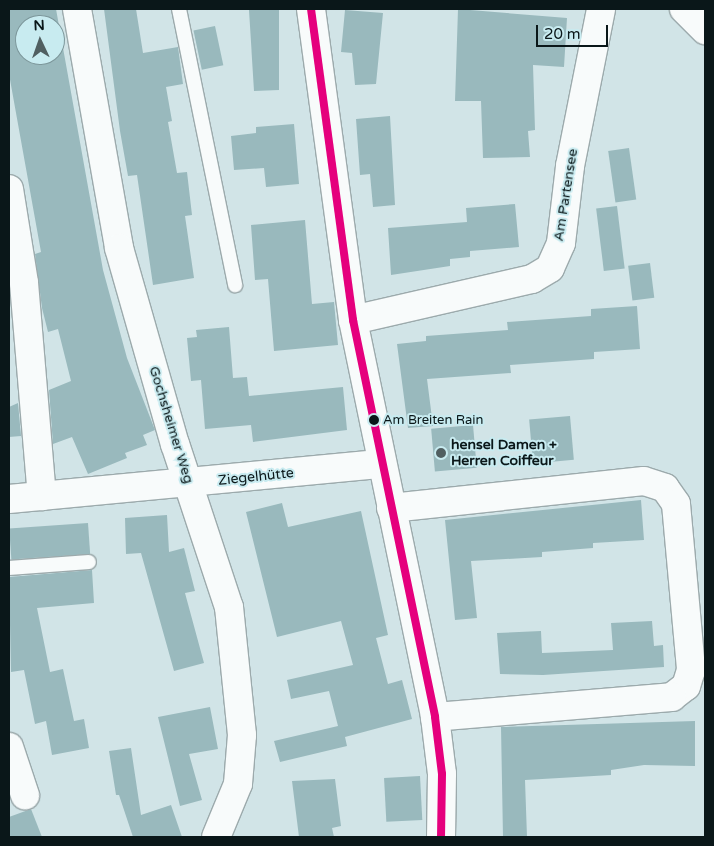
<!DOCTYPE html>
<meta charset="utf-8">
<style>
body{margin:0}
#map{position:relative;width:714px;height:846px;overflow:hidden;background:#d1e4e7;font-family:"Varela Round",sans-serif}
div>[style]{position:absolute}
[style*='--x']{left:calc(var(--x)*1px);top:calc(var(--y)*1px);width:calc(var(--w)*1px);rotate:calc(var(--a)*1deg)}
.building>*{inset:0;background:#99b9bd;transform-origin:0 0}
.roads{filter:drop-shadow(1px 0 #9caaac) drop-shadow(-1px 0 #9caaac) drop-shadow(0 1px #9caaac) drop-shadow(0 -1px #9caaac)}
.service>*{height:14px;margin:-7px;padding:0 7px;transform-origin:7px;border-radius:7px;background:#f8fbfb}
.minor>*{height:28px;margin:-14px;padding:0 14px;transform-origin:14px;border-radius:14px;background:#f8fbfb}
.bus-1>*{height:8px;margin:-4px;padding:0 4px;transform-origin:4px;border-radius:4px;background:#e5007d}
.dots>*{width:14px;height:14px;translate:-50% -50%;box-sizing:border-box;border:2px solid #c8ebf0;border-radius:50%}
span{translate:-50% -50%;white-space:nowrap;text-align:center;line-height:1.15;-webkit-text-stroke:4px #c8ebf0;paint-order:stroke}
.bus-label{font-size:13px;color:#0a1719}
.left{translate:0 -50%;text-align:left}
.street-label{font-size:14px;color:#0a1719}
.poi-label{font-size:14px;color:#0a1719;font-weight:700}
.frame{position:absolute;inset:0;border:10px solid #0a1719;pointer-events:none}
.north{position:absolute;left:15px;top:15px;width:50px;height:50px;box-sizing:border-box;background:#c8ebf0;border:1px solid #7c969a;border-radius:50%;rotate:357deg;font-size:14px;font-weight:700;line-height:20px;text-align:center;color:#0a1719}
.north::after{content:'';display:block;margin:auto;width:18px;height:22px;background:#505f61;clip-path:polygon(50% 0,100% 100%,50% 72%,0 100%)}
.scale{position:absolute;left:536px;top:25px;width:72px;height:22px;box-sizing:border-box;border:2px solid #0a1719;border-top:0;padding-left:6px;font-size:15px;line-height:18px;white-space:nowrap;color:#0a1719;-webkit-text-stroke:4px #c8ebf0;paint-order:stroke}
</style>
<div id="map">
<div class="building">
<div style="clip-path:polygon(evenodd,9px 9px,56px 9px,103px 270px,127px 358px,155px 430px,143px 435px,147px 445px,125px 453px,127px 458px,88px 474px,72px 437px,53px 444px,49px 390px,71px 381px,58px 329px,48px 332px,42px 308px,35px 254px,41px 252px,9px 74px,9px 9px,25px 25px,55px 25px,55px 55px,25px 55px,25px 25px)"></div>
<div style="clip-path:polygon(104px 9px,136px 9px,143px 53px,178px 47px,183px 84px,166px 87px,172px 121px,168px 122px,177px 173px,187px 172px,192px 215px,185px 216px,194px 278px,153px 285px,137px 175px,128px 176px,120px 131px)"></div>
<div style="clip-path:polygon(279px 9px,279px 90px,254px 91px,249px 10px)"></div>
<div style="clip-path:polygon(458px 9px,567px 18px,564px 67px,533px 65px,535px 130px,528px 131px,530px 157px,483px 158px,481px 101px,455px 101px)"></div>
<div style="clip-path:polygon(345px 10px,383px 13px,376px 84px,355px 85px,352px 53px,341px 52px)"></div>
<div style="left:215px;top:26px;width:40px;height:22px;rotate:78deg"></div>
<div style="clip-path:polygon(390px 116px,395px 205px,373px 207px,370px 174px,360px 175px,356px 119px)"></div>
<div style="clip-path:polygon(294px 124px,299px 184px,266px 187px,264px 168px,234px 170px,231px 136px,256px 133px,256px 127px)"></div>
<div style="left:629px;top:148px;width:52px;height:21px;rotate:82deg"></div>
<div style="clip-path:polygon(515px 204px,519px 247px,470px 251px,470px 257px,450px 259px,450px 266px,391px 275px,388px 228px,467px 222px,466px 208px)"></div>
<div style="left:617px;top:206px;width:63px;height:21px;rotate:83deg"></div>
<div style="clip-path:polygon(305px 220px,312px 304px,334px 302px,338px 345px,274px 351px,268px 279px,255px 280px,251px 225px)"></div>
<div style="left:650px;top:263px;width:35px;height:22px;rotate:83deg"></div>
<div style="clip-path:polygon(637px 306px,640px 349px,594px 352px,594px 359px,510px 365px,511px 373px,427px 379px,433px 426px,408px 428px,397px 344px,426px 341px,426px 336px,508px 330px,507px 322px,591px 316px,591px 309px)"></div>
<div style="clip-path:polygon(229px 327px,233px 378px,247px 377px,249px 396px,343px 387px,347px 430px,253px 442px,251px 425px,205px 429px,201px 380px,191px 381px,187px 338px,197px 337px,196px 330px)"></div>
<div style="clip-path:polygon(18px 403px,21px 436px,9px 437px,9px 407px)"></div>
<div style="left:570px;top:416px;width:44px;height:41px;rotate:85deg"></div>
<div style="left:473px;top:425px;width:43px;height:42px;rotate:85deg"></div>
<div style="clip-path:polygon(641px 500px,644px 540px,593px 543px,593px 548px,542px 552px,542px 557px,471px 561px,477px 618px,455px 620px,445px 520px)"></div>
<div style="clip-path:polygon(282px 503px,288px 527px,361px 511px,388px 635px,376px 638px,388px 684px,402px 680px,412px 719px,345px 737px,347px 746px,280px 762px,274px 741px,338px 726px,329px 691px,291px 699px,287px 680px,353px 665px,341px 621px,277px 637px,246px 512px)"></div>
<div style="clip-path:polygon(167px 515px,169px 552px,184px 548px,195px 591px,185px 593px,204px 663px,174px 671px,141px 553px,126px 554px,125px 518px)"></div>
<div style="left:88px;top:523px;width:31px;height:79px;rotate:86deg"></div>
<div style="clip-path:polygon(92px 570px,94px 603px,37px 608px,50px 672px,63px 669px,74px 721px,84px 719px,89px 748px,52px 755px,46px 721px,35px 724px,24px 670px,11px 672px,9px 577px)"></div>
<div style="clip-path:polygon(652px 621px,654px 646px,663px 645px,664px 667px,543px 675px,500px 674px,497px 633px,541px 631px,542px 653px,613px 650px,611px 623px)"></div>
<div style="clip-path:polygon(210px 707px,218px 749px,189px 754px,202px 800px,180px 806px,158px 717px)"></div>
<div style="clip-path:polygon(695px 721px,695px 766px,644px 765px,611px 770px,611px 775px,525px 780px,527px 837px,503px 837px,501px 727px)"></div>
<div style="clip-path:polygon(131px 748px,141px 815px,171px 805px,182px 837px,133px 837px,119px 795px,116px 795px,109px 751px)"></div>
<div style="left:420px;top:776px;width:44px;height:36px;rotate:87deg"></div>
<div style="clip-path:polygon(335px 779px,341px 826px,332px 828px,334px 837px,299px 837px,292px 781px)"></div>
<div style="clip-path:polygon(31px 809px,42px 837px,9px 837px,9px 817px)"></div>
</div>
<div class="roads">
<div class="service">
<div style="--x:179;--y:9;--w:282;--a:78.5"></div>
<div style="--x:9;--y:568;--w:80;--a:-4.3"></div>
</div>
<div class="minor">
<div style="--x:77;--y:9;--w:243;--a:80"></div>
<div style="--x:119;--y:248;--w:204;--a:74.1"></div>
<div style="--x:175;--y:444;--w:172;--a:71.7"></div>
<div style="--x:229;--y:607;--w:129;--a:84.2"></div>
<div style="--x:242;--y:735;--w:49;--a:94.7"></div>
<div style="--x:238;--y:784;--w:57;--a:112.5"></div>
<div style="--x:311;--y:9;--w:314;--a:82.3"></div>
<div style="--x:353;--y:320;--w:405;--a:78.3"></div>
<div style="--x:435;--y:717;--w:57;--a:83"></div>
<div style="--x:442;--y:774;--w:63;--a:90.9"></div>
<div style="--x:684;--y:9;--w:30;--a:45"></div>
<div style="--x:9;--y:189;--w:95;--a:80.9"></div>
<div style="--x:24;--y:283;--w:214;--a:85.2"></div>
<div style="--x:353;--y:320;--w:184;--a:-12.9"></div>
<div style="--x:532;--y:279;--w:21;--a:-31"></div>
<div style="--x:550;--y:268;--w:27;--a:-66"></div>
<div style="--x:561;--y:243;--w:78;--a:-83.3"></div>
<div style="--x:570;--y:166;--w:160;--a:-78.8"></div>
<div style="--x:9;--y:499;--w:374;--a:-5.4"></div>
<div style="--x:391;--y:508;--w:254;--a:-6.1"></div>
<div style="--x:644;--y:481;--w:22;--a:18"></div>
<div style="--x:665;--y:488;--w:19;--a:55"></div>
<div style="--x:676;--y:504;--w:167;--a:84.8"></div>
<div style="--x:691;--y:670;--w:17;--a:107"></div>
<div style="--x:686;--y:686;--w:18;--a:142"></div>
<div style="--x:672;--y:697;--w:238;--a:175.2"></div>
<div style="--x:9;--y:747;--w:51;--a:71.6"></div>
</div>
</div>
<div class="bus-1">
<div style="--x:311;--y:9;--w:314;--a:82.3"></div>
<div style="--x:353;--y:320;--w:405;--a:78.3"></div>
<div style="--x:435;--y:717;--w:57;--a:83"></div>
<div style="--x:442;--y:774;--w:63;--a:90.9"></div>
</div>
<div class="dots">
<div style="left:374px;top:420px;background:#0a1719"></div>
<div style="left:441px;top:453px;background:#505f61"></div>
</div>
<div class="bus-label">
<span class="left" style="left:383px;top:420px">Am Breiten Rain</span>
</div>
<div class="street-label">
<span style="left:566px;top:195px;rotate:-81deg">Am Partensee</span>
<span style="left:171px;top:425px;rotate:73deg">Gochsheimer Weg</span>
<span style="left:256px;top:477px;rotate:-6deg">Ziegelhütte</span>
</div>
<div class="poi-label">
<span class="left" style="left:451px;top:453px">hensel Damen +<br>Herren Coiffeur</span>
</div>
<div class="frame"></div>
<div class="north">N</div>
<div class="scale">20 m</div>
</div>
